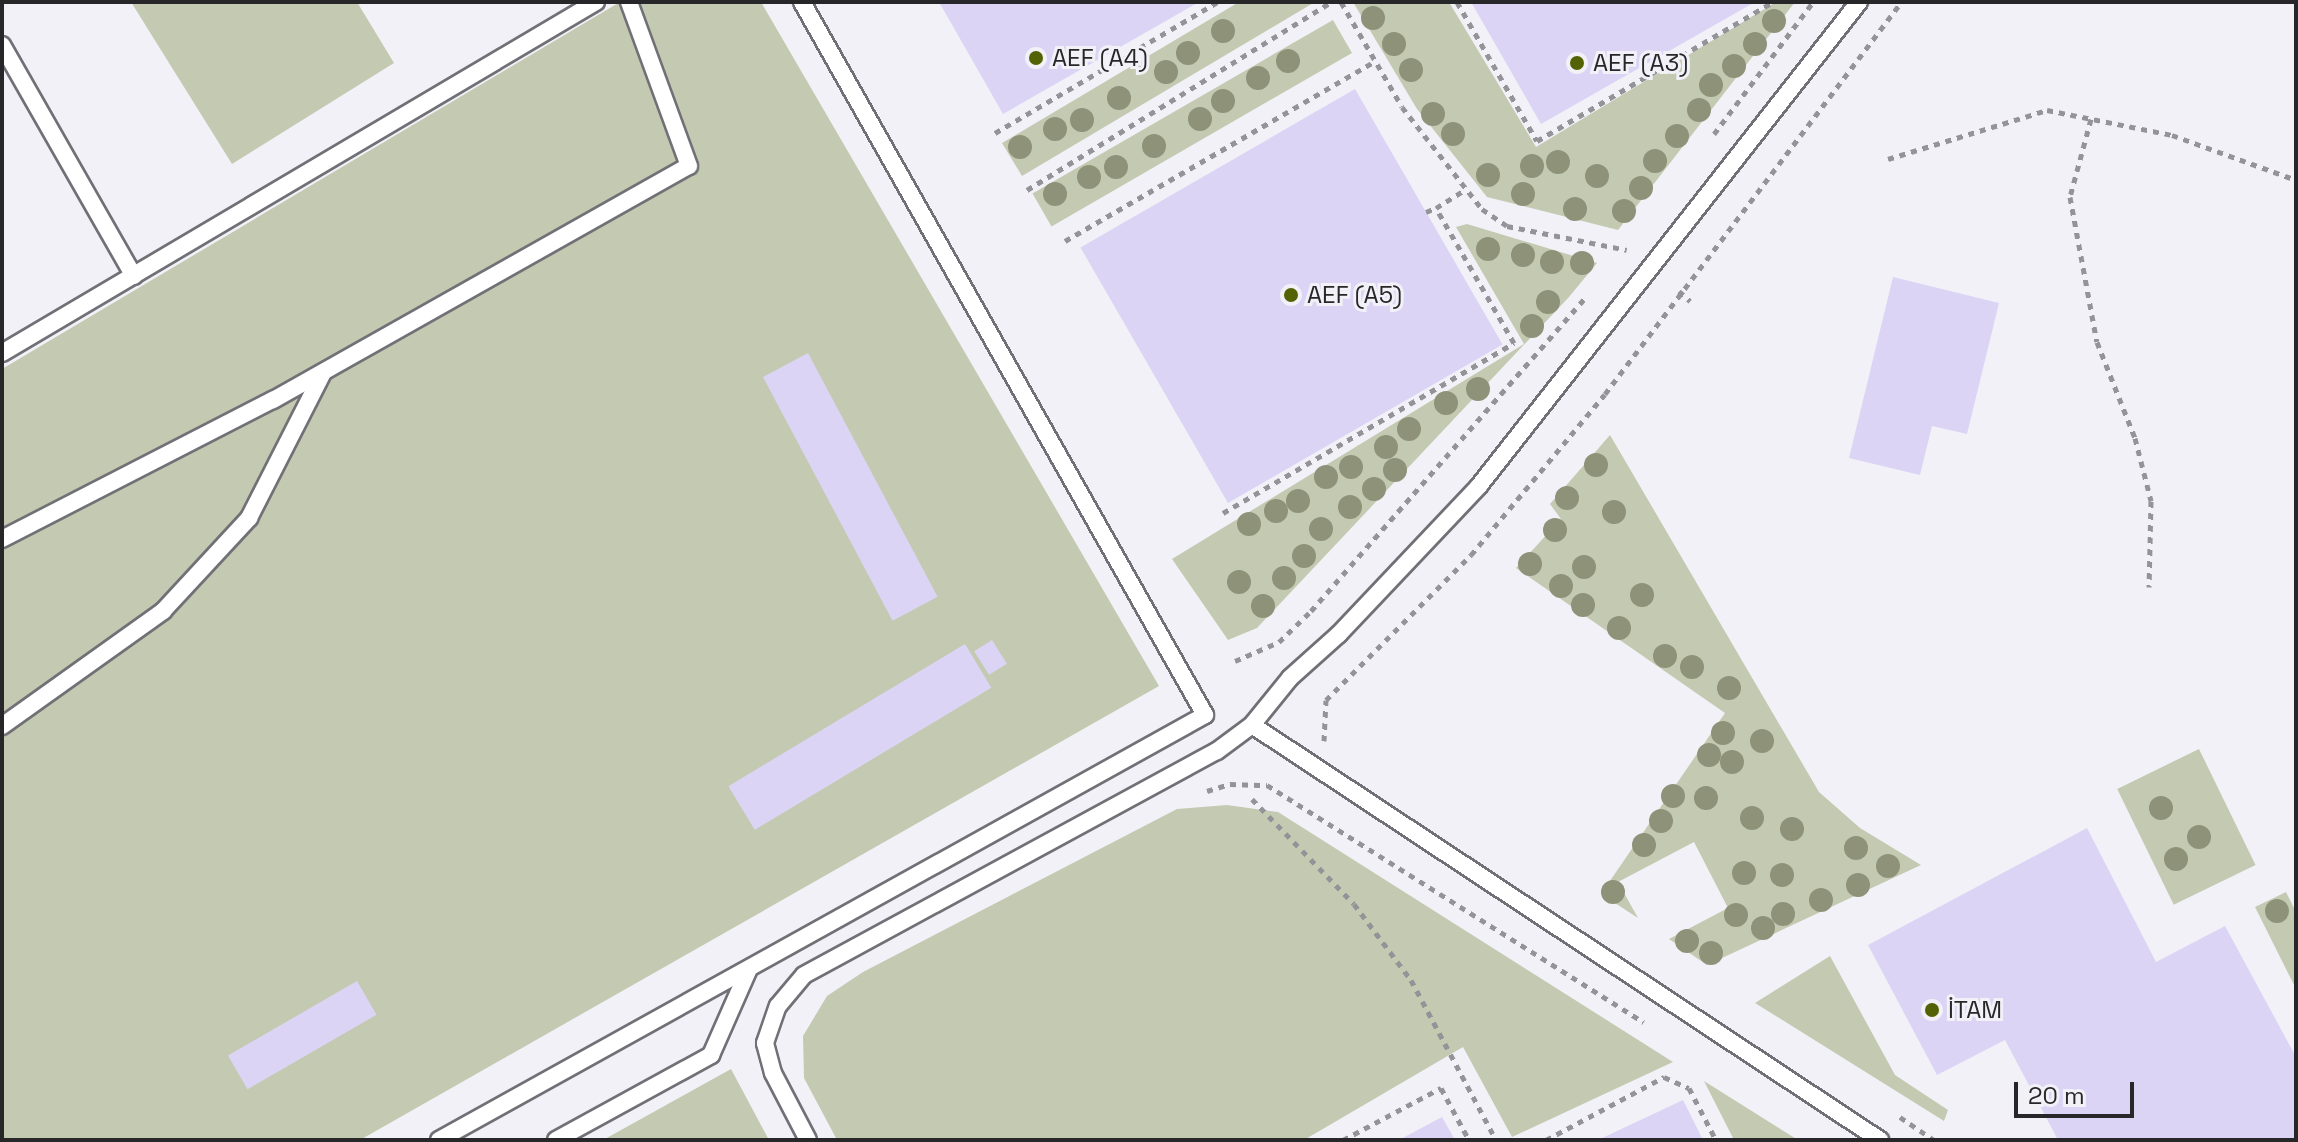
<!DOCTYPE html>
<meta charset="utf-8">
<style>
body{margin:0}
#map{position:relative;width:2298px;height:1142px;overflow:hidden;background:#f2f1f8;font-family:"Space Grotesk",sans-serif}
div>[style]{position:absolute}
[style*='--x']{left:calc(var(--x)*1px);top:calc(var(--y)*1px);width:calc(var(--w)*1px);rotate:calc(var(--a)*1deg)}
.green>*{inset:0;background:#c4cab2;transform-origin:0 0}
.building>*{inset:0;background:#dbd4f4;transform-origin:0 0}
.path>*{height:5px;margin-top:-2.5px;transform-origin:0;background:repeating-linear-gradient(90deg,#949398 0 6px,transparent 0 12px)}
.roads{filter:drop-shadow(2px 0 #717076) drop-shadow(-2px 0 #717076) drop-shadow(0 2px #717076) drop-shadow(0 -2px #717076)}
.lane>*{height:16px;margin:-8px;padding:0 8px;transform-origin:8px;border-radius:8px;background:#fff}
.trees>*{width:24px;height:24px;margin:-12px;border-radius:50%;background:#8d9278}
.dots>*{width:22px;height:22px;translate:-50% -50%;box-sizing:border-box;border:4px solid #f2f1f8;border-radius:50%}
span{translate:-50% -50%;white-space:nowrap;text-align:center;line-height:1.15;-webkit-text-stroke:6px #f2f1f8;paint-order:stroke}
.poi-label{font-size:24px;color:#272729}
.left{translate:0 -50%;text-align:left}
.frame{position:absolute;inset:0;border:4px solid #272729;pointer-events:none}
.scale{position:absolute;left:2014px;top:1082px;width:120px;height:36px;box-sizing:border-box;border:4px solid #272729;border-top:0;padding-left:10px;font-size:24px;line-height:28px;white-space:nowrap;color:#272729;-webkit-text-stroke:6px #f2f1f8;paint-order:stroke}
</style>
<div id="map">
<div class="green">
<div style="clip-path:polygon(131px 2px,357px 2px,394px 63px,232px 164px)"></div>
<div style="clip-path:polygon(620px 2px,761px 2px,1159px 686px,360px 1140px,2px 1140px,2px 369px)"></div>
<div style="clip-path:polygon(1239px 2px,1315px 2px,1022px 176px,1002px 143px)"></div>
<div style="clip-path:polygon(1353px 2px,1449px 2px,1536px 147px,1776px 2px,1795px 2px,1618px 230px,1487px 197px,1417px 109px)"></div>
<div style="left:1333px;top:20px;width:38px;height:347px;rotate:60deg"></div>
<div style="clip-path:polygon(1467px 224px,1597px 263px,1569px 297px,1257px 628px,1228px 640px,1172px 559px,1524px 344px,1456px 227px)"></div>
<div style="clip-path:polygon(1610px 435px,1819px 792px,1860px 828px,1921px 865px,1707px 965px,1669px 939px,1728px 908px,1694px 842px,1618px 882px,1638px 918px,1601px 894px,1725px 713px,1516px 568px,1561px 519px,1550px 504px)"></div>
<div style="left:2199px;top:749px;width:129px;height:91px;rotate:64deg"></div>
<div style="clip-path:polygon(1227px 805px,1278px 812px,1673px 1062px,1512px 1137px,1463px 1047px,1304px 1140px,837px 1140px,804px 1078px,803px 1036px,827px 996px,863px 972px,1177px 809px)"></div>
<div style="clip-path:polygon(2286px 892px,2296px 912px,2296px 989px,2255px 907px)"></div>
<div style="clip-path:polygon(1830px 956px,1895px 1075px,1948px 1110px,1944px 1121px,1755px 1003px)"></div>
<div style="clip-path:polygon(731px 1069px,769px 1140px,603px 1140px)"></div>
<div style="clip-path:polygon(1704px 1081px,1798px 1140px,1734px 1140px)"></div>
</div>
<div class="building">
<div style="clip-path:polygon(939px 2px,1199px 2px,1003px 114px)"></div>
<div style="clip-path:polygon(1471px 2px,1755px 2px,1541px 124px)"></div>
<div style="left:1355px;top:89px;width:295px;height:317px;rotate:60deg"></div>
<div style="clip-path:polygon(1893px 277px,1999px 303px,1967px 434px,1932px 426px,1920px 475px,1849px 458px)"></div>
<div style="left:808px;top:353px;width:276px;height:51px;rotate:62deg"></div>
<div style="left:992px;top:640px;width:28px;height:21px;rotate:58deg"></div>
<div style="left:965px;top:644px;width:51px;height:276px;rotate:59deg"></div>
<div style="clip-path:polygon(2087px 828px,2156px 962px,2225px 926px,2296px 1057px,2296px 1140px,2058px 1140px,2005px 1040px,1937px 1075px,1868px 945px)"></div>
<div style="left:357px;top:981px;width:39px;height:149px;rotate:60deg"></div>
<div style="clip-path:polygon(1683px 1100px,1703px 1140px,1598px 1140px)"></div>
<div style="clip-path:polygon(1442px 1117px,1455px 1140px,1399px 1140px)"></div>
</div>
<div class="path">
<div style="--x:1341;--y:2;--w:121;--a:59.8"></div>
<div style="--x:1402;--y:107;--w:130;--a:51.9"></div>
<div style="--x:1482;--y:209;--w:30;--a:34"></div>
<div style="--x:1507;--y:226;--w:122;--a:11.3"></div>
<div style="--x:1457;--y:2;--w:160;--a:60.1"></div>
<div style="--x:1537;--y:141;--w:274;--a:-30.5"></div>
<div style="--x:2091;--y:119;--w:81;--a:105.1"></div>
<div style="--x:2070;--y:197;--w:147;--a:79.5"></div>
<div style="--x:2097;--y:342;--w:103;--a:68.4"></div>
<div style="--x:2135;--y:438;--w:65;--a:75.7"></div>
<div style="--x:2151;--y:501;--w:86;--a:91.3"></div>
<div style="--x:995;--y:133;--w:258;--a:-30.5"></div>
<div style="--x:1714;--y:134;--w:165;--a:-53.1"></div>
<div style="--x:1888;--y:159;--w:166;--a:-17.1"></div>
<div style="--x:2047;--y:110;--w:127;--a:11.3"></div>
<div style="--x:2172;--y:135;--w:132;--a:19.9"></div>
<div style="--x:1027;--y:190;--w:357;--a:-31.7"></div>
<div style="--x:1426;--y:212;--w:11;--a:-22"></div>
<div style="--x:1065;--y:241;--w:358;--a:-30.1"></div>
<div style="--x:1679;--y:291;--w:15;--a:42"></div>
<div style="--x:1223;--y:513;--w:337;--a:-30.3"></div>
<div style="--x:1514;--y:343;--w:156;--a:-120"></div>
<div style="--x:1436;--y:208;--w:34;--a:-32"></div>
<div style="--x:1235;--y:661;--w:48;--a:-23.4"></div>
<div style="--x:1279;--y:642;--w:45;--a:-44.1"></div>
<div style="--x:1311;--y:611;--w:419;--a:-48.8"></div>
<div style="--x:1324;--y:741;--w:41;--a:-87.2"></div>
<div style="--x:1326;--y:700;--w:205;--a:-45"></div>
<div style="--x:1471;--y:555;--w:209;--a:-50.2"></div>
<div style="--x:1605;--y:394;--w:492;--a:-52.9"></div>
<div style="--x:1207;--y:791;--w:24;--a:-17"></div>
<div style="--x:1230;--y:784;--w:37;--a:2"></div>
<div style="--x:1267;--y:785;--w:445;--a:32.2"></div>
<div style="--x:1252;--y:799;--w:146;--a:45.8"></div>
<div style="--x:1354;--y:904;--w:95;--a:53.1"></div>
<div style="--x:1411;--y:980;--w:181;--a:62"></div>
<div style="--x:1900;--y:1117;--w:41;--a:34.1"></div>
<div style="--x:1343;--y:1140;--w:111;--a:-28"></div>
<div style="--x:1441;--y:1088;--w:59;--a:61.7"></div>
<div style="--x:1546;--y:1140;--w:134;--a:-28.1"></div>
<div style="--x:1664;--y:1077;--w:27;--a:24"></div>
<div style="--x:1689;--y:1088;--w:59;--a:62.6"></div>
</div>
<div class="roads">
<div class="lane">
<div style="--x:1859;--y:2;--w:615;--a:128.14"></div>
<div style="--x:1479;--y:486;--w:204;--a:133.4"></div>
<div style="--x:1339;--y:634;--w:66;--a:138.1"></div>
<div style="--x:1290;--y:678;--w:60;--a:129"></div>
<div style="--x:1252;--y:725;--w:753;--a:33.46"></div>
<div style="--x:2;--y:45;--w:266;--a:60.3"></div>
<div style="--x:2;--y:353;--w:690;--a:-30.58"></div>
<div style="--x:2;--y:539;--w:305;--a:-27.2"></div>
<div style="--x:273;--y:400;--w:477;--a:-29.4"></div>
<div style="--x:689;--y:166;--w:175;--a:-110.1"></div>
<div style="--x:2;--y:726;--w:198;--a:-35.5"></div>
<div style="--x:163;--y:611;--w:127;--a:-47.2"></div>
<div style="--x:249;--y:518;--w:163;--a:-63"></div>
<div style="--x:439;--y:1140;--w:876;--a:-29.02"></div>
<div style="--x:1205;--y:715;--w:819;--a:-119.48"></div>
<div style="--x:556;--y:1140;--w:177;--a:-28.7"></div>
<div style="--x:711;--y:1055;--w:92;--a:-66.2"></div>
<div style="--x:808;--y:1140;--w:76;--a:-117.6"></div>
<div style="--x:773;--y:1073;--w:31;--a:-105"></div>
<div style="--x:765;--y:1043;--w:39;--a:-71"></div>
<div style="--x:778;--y:1006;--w:40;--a:-50"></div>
<div style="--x:804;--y:975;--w:470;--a:-28.5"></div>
<div style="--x:1217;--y:751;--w:44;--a:-36.6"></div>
</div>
</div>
<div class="trees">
<div style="left:1373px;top:18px"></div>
<div style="left:1774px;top:21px"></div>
<div style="left:1223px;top:31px"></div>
<div style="left:1394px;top:44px"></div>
<div style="left:1755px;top:44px"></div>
<div style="left:1188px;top:53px"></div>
<div style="left:1288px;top:61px"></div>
<div style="left:1734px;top:66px"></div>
<div style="left:1411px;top:70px"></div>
<div style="left:1166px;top:72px"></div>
<div style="left:1258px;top:78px"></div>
<div style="left:1711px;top:85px"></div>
<div style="left:1119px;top:98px"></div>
<div style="left:1223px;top:101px"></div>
<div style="left:1699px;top:110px"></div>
<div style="left:1433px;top:114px"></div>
<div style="left:1200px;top:119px"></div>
<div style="left:1082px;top:120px"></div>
<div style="left:1055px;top:129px"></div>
<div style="left:1453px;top:134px"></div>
<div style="left:1677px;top:136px"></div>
<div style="left:1154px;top:146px"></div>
<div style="left:1020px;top:147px"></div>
<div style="left:1655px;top:161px"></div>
<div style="left:1558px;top:162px"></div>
<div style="left:1532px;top:166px"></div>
<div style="left:1116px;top:167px"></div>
<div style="left:1488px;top:175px"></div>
<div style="left:1597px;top:176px"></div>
<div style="left:1089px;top:177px"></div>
<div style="left:1641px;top:188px"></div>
<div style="left:1055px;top:194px"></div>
<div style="left:1523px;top:194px"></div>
<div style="left:1575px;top:209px"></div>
<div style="left:1624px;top:211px"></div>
<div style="left:1488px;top:249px"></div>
<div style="left:1523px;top:255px"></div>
<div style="left:1552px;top:262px"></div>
<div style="left:1582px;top:263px"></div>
<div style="left:1548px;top:302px"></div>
<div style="left:1532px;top:326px"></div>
<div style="left:1478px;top:389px"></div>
<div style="left:1446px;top:403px"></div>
<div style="left:1409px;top:429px"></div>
<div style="left:1386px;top:447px"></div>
<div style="left:1596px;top:465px"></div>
<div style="left:1351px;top:467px"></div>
<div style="left:1395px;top:470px"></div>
<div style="left:1326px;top:477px"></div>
<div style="left:1374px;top:489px"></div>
<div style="left:1567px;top:498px"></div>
<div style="left:1298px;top:501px"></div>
<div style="left:1350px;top:507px"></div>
<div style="left:1276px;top:511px"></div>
<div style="left:1614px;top:512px"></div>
<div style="left:1249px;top:524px"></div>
<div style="left:1321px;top:529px"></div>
<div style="left:1555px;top:530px"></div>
<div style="left:1304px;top:556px"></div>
<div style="left:1530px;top:564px"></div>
<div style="left:1584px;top:567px"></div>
<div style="left:1284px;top:578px"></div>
<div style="left:1239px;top:582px"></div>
<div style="left:1561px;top:586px"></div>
<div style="left:1642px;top:595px"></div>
<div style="left:1583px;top:605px"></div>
<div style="left:1263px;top:606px"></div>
<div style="left:1619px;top:628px"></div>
<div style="left:1665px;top:656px"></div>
<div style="left:1692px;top:667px"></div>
<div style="left:1729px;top:688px"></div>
<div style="left:1723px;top:733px"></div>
<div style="left:1762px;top:741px"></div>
<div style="left:1709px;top:755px"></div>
<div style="left:1732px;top:762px"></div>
<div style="left:1673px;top:796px"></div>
<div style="left:1706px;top:798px"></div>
<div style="left:2161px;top:808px"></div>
<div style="left:1752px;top:818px"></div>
<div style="left:1661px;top:821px"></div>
<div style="left:1792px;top:829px"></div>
<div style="left:2199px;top:837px"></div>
<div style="left:1644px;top:845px"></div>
<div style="left:1856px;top:848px"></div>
<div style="left:2176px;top:859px"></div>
<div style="left:1888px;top:866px"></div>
<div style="left:1744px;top:873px"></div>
<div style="left:1782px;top:875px"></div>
<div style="left:1858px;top:885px"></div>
<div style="left:1613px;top:892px"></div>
<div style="left:1821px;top:900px"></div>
<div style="left:2277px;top:911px"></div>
<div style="left:1783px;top:914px"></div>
<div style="left:1736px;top:915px"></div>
<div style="left:1763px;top:928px"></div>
<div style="left:1687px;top:941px"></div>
<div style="left:1711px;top:953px"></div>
</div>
<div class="dots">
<div style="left:1036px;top:58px;background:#536205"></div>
<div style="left:1577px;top:63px;background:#536205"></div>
<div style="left:1291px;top:295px;background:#536205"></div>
<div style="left:1932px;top:1010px;background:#536205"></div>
</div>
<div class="poi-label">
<span class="left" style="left:1052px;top:58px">AEF (A4)</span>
<span class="left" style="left:1593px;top:63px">AEF (A3)</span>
<span class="left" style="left:1307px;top:295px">AEF (A5)</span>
<span class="left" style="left:1948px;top:1010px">İTAM</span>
</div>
<div class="frame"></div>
<div class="scale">20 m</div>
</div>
